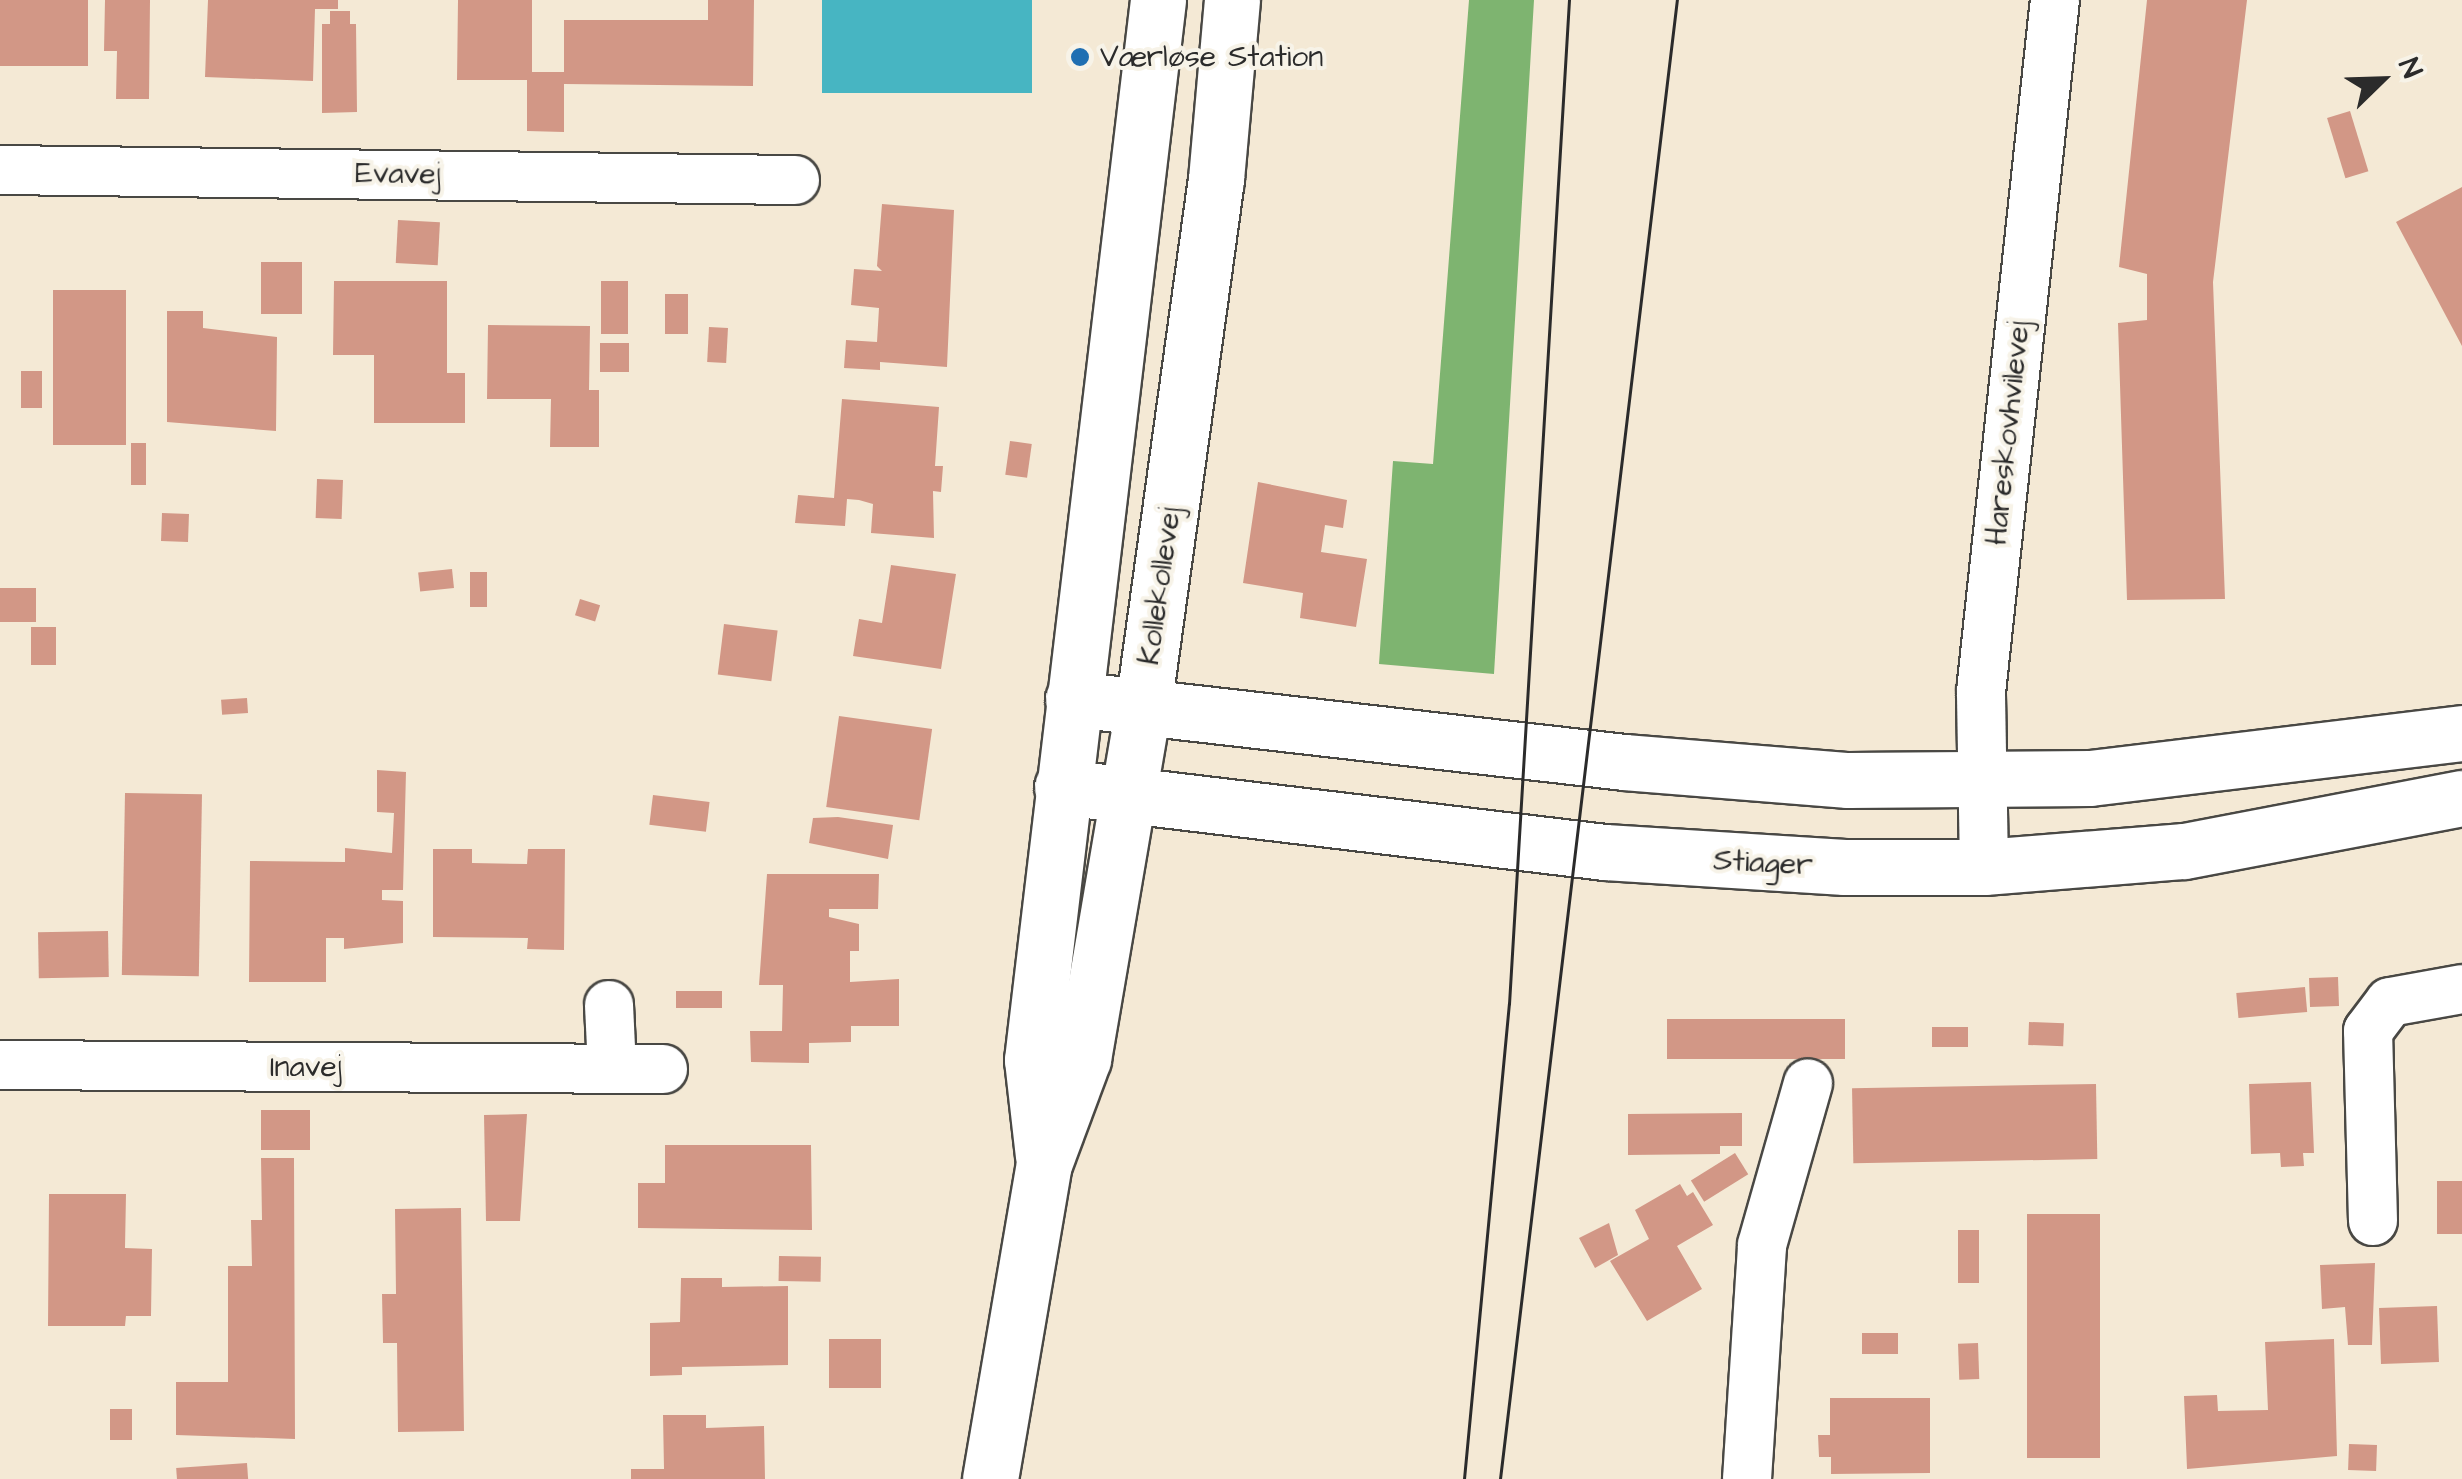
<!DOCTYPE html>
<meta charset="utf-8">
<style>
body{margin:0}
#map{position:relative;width:2462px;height:1479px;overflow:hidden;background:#f4e9d5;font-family:"Architects Daughter",sans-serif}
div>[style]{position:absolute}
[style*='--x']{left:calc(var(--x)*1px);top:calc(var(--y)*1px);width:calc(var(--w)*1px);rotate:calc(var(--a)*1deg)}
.forest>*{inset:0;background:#7eb470}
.water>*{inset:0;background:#47b5c2;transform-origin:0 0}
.building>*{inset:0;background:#d29786;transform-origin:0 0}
.roads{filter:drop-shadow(2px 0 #494844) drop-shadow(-2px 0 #494844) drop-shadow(0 2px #494844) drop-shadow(0 -2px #494844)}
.minor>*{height:48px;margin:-24px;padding:0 24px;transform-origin:24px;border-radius:24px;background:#fff}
.tertiary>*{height:55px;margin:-27.5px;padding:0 27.5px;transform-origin:27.5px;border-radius:27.5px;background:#fff}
.tram>*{height:2.5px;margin:-1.25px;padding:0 1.25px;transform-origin:1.25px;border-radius:1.25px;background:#2b2b2b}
.dots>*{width:28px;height:28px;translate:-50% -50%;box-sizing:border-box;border:5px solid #f7f3e8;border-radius:50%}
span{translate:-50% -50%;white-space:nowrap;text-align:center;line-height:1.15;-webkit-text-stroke:8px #f7f3e8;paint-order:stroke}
.poi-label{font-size:30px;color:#2b2b2b}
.left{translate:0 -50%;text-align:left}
.street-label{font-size:30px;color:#2b2b2b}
.north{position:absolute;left:2332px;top:30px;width:100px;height:100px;-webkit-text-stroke:8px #f7f3e8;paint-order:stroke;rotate:67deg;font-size:28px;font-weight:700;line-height:40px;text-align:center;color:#2b2b2b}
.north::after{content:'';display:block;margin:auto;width:35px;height:45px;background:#2b2b2b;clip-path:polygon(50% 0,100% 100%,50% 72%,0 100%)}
</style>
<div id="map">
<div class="forest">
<div style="clip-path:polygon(1469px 0,1534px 0,1494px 674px,1379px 664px,1393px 461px,1433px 464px)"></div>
</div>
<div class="water">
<div style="left:822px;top:0;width:210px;height:93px"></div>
</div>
<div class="building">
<div style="left:0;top:0;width:88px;height:66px"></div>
<div style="clip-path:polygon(105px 0,150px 0,149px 99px,116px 99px,117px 51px,104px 51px)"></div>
<div style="clip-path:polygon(208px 0,338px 0,338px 9px,315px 9px,313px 81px,205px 77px)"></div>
<div style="clip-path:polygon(458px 0,532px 0,532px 72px,564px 72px,564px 20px,708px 20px,708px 0,754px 0,753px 86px,564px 84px,564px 132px,527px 131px,527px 80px,457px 80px)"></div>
<div style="clip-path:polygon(2147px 0,2247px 0,2213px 282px,2225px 599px,2127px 600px,2118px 323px,2147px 320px,2147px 274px,2119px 267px)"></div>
<div style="clip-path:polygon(330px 11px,350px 11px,350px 24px,356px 24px,357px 112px,322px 113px,322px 24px,330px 24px)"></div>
<div style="left:2350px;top:111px;width:63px;height:24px;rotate:73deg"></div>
<div style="clip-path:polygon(2462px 187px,2462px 346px,2396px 222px)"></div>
<div style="clip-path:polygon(882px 204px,954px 210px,947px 367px,880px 362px,880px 370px,844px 368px,846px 340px,877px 342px,879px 308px,851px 305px,854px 269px,882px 271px,877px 266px)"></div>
<div style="left:398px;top:220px;width:42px;height:43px;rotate:3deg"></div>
<div style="left:261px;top:262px;width:41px;height:52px"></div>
<div style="clip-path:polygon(334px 281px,447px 281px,447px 373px,465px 373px,465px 423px,374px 423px,374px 355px,333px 355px)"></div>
<div style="left:601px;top:281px;width:27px;height:53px"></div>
<div style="left:53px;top:290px;width:73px;height:155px"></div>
<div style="left:665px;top:294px;width:23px;height:40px"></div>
<div style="clip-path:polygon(167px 311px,203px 311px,203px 328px,277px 337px,276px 431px,167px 422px)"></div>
<div style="clip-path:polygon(488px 325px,590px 326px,589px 390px,599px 390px,599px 447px,550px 447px,551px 399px,487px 399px)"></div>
<div style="left:709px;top:327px;width:19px;height:35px;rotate:3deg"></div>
<div style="left:600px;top:343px;width:29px;height:29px"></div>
<div style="left:42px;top:371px;width:37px;height:21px;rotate:90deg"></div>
<div style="clip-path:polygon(842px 399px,939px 407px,935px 466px,943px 466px,941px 492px,933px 491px,934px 538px,871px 533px,873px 504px,859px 500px,847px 499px,845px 526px,795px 523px,798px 495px,834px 498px)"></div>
<div style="left:1010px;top:441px;width:22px;height:34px;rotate:8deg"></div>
<div style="left:131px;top:443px;width:15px;height:42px"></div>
<div style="left:317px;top:479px;width:26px;height:39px;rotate:2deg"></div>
<div style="clip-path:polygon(1258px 482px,1347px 500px,1343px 528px,1325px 525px,1321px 552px,1367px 559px,1356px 627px,1300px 618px,1303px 593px,1243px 583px)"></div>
<div style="left:162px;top:513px;width:27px;height:28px;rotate:2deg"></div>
<div style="clip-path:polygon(891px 565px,956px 574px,941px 669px,853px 656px,859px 619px,882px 623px)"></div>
<div style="left:452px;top:569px;width:19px;height:34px;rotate:84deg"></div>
<div style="left:470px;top:572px;width:17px;height:35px"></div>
<div style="left:0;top:588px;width:36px;height:34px"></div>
<div style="left:580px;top:599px;width:21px;height:17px;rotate:17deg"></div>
<div style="left:724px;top:624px;width:54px;height:51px;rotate:7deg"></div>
<div style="left:31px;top:627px;width:25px;height:38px"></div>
<div style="left:247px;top:698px;width:15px;height:26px;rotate:86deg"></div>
<div style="left:839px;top:716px;width:94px;height:92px;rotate:8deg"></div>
<div style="clip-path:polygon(377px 770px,406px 772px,403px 890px,382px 890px,382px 900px,403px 901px,403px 943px,344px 949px,344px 938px,326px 938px,326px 982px,249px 982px,250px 861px,345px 862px,345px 848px,392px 853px,394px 813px,377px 812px)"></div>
<div style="left:125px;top:793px;width:77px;height:182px;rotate:1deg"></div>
<div style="left:653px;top:795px;width:57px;height:30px;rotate:7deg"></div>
<div style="clip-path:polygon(838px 817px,893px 825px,888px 859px,809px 843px,813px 818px)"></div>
<div style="clip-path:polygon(433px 849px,472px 849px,472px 863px,527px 864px,528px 849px,565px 849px,564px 950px,527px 949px,528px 938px,433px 937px)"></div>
<div style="clip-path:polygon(767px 874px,879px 874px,878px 909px,829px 909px,829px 917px,859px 924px,859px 951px,850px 951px,850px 982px,899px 979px,899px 1026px,851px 1026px,851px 1042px,809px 1043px,809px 1063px,751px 1062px,750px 1031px,782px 1031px,783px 985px,759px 985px)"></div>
<div style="left:108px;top:931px;width:46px;height:70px;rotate:89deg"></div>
<div style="left:2338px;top:977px;width:29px;height:29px;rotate:88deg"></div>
<div style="left:2305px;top:987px;width:25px;height:69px;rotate:85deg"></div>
<div style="left:676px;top:991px;width:46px;height:17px"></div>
<div style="left:1845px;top:1019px;width:40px;height:178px;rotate:90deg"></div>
<div style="left:2029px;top:1022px;width:35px;height:23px;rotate:2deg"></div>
<div style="left:1932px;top:1027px;width:36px;height:20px"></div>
<div style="clip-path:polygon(2311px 1082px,2314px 1153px,2303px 1153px,2304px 1166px,2281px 1167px,2280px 1153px,2251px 1154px,2249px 1084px)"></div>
<div style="left:2096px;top:1084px;width:75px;height:244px;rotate:89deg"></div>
<div style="left:261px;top:1110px;width:49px;height:40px"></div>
<div style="clip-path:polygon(1742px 1113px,1742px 1146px,1720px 1146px,1720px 1154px,1628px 1155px,1628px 1114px)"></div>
<div style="clip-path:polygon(527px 1114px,520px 1221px,486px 1221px,484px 1115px)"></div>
<div style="clip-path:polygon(665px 1145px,811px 1145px,812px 1230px,638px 1228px,638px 1183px,665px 1183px)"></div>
<div style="left:1735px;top:1153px;width:25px;height:52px;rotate:58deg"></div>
<div style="clip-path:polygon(261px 1158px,294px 1158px,295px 1439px,176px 1435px,176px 1382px,228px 1382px,228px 1266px,252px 1266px,251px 1220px,262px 1220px)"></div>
<div style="left:2462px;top:1181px;width:53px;height:25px;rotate:90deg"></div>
<div style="clip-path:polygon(1680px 1184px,1687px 1196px,1693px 1192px,1713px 1225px,1677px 1246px,1702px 1289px,1647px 1321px,1610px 1261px,1649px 1239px,1635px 1210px)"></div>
<div style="clip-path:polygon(49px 1194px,126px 1194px,125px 1248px,152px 1249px,151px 1316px,126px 1316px,125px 1326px,48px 1326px)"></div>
<div style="clip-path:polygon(461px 1208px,464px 1431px,398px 1432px,397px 1343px,383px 1343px,382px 1294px,396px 1294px,395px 1209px)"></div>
<div style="left:2100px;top:1214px;width:244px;height:73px;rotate:90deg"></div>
<div style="clip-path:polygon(1609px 1223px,1618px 1255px,1595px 1268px,1579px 1238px)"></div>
<div style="left:1958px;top:1230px;width:21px;height:53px"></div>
<div style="left:779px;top:1256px;width:42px;height:25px;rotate:1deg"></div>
<div style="clip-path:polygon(2375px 1263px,2372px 1345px,2348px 1345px,2345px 1307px,2322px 1309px,2320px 1265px)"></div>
<div style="clip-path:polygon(681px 1278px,722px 1278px,722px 1287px,788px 1286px,788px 1365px,682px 1367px,682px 1375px,650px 1376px,650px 1323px,680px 1322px)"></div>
<div style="left:2437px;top:1306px;width:56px;height:58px;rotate:88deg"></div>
<div style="left:1862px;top:1333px;width:36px;height:21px"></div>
<div style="left:881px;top:1339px;width:49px;height:52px;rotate:90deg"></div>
<div style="clip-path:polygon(2334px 1339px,2337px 1456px,2187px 1469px,2184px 1396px,2217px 1395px,2218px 1411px,2268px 1410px,2265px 1342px)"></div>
<div style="left:1978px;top:1343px;width:36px;height:20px;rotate:88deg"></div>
<div style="clip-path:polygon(1830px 1398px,1930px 1398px,1930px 1473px,1831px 1474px,1831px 1457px,1819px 1457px,1818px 1435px,1830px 1435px)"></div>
<div style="left:110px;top:1409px;width:22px;height:31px"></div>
<div style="clip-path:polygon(663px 1415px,706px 1415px,706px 1428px,764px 1426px,765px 1479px,631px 1479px,631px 1469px,664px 1469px)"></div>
<div style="left:2349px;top:1444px;width:28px;height:26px;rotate:2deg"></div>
<div style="left:247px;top:1463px;width:16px;height:71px;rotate:86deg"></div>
</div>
<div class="roads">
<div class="minor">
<div style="--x:0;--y:170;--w:795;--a:0.72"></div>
<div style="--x:1984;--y:867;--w:175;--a:-91"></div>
<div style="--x:1981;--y:692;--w:696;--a:-83.9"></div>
<div style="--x:609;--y:1005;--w:63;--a:87.3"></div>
<div style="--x:0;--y:1065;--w:663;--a:0.35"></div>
<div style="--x:2373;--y:1221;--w:190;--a:-91.5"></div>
<div style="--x:2368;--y:1031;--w:36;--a:-53"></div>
<div style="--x:2390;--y:1002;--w:73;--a:-10.2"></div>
<div style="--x:1747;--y:1479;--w:234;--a:-86.3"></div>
<div style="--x:1762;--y:1245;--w:168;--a:-74.1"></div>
</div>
<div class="tertiary">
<div style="--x:1073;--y:699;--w:555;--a:6.52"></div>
<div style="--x:1624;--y:762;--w:225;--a:4.6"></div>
<div style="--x:1848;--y:780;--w:242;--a:-0.5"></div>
<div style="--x:2090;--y:778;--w:375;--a:-6.9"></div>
<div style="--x:1062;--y:787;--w:547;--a:6.83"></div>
<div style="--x:1605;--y:852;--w:240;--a:3.6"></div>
<div style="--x:1845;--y:867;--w:139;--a:0"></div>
<div style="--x:1984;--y:867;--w:201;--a:-4.6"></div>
<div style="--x:2184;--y:851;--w:283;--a:-10.8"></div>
<div style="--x:1043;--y:1156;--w:97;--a:-96.5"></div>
<div style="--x:1032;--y:1060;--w:1067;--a:-83.22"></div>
<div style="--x:990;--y:1479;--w:320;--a:-80.3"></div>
<div style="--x:1044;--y:1164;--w:112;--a:-69.6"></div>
<div style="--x:1083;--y:1059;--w:357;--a:-80.3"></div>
<div style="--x:1143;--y:707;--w:533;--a:-82.13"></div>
<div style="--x:1216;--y:179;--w:180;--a:-84.9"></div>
</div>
</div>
<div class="tram">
<div style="--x:1464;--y:1479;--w:477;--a:-84.6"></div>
<div style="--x:1509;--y:1004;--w:1006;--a:-86.58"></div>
<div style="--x:1500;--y:1479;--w:1490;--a:-83.18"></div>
</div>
<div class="dots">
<div style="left:1080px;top:57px;background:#1f6fb2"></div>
</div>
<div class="poi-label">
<span class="left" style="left:1100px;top:57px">Værløse Station</span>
</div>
<div class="street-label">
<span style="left:398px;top:174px;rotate:1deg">Evavej</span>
<span style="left:2008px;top:433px;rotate:-84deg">Hareskovhvilevej</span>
<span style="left:1160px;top:586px;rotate:-82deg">Kollekollevej</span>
<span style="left:1763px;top:863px;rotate:3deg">Stiager</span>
<span style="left:306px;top:1067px">Inavej</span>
</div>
<div class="north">N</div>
</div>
